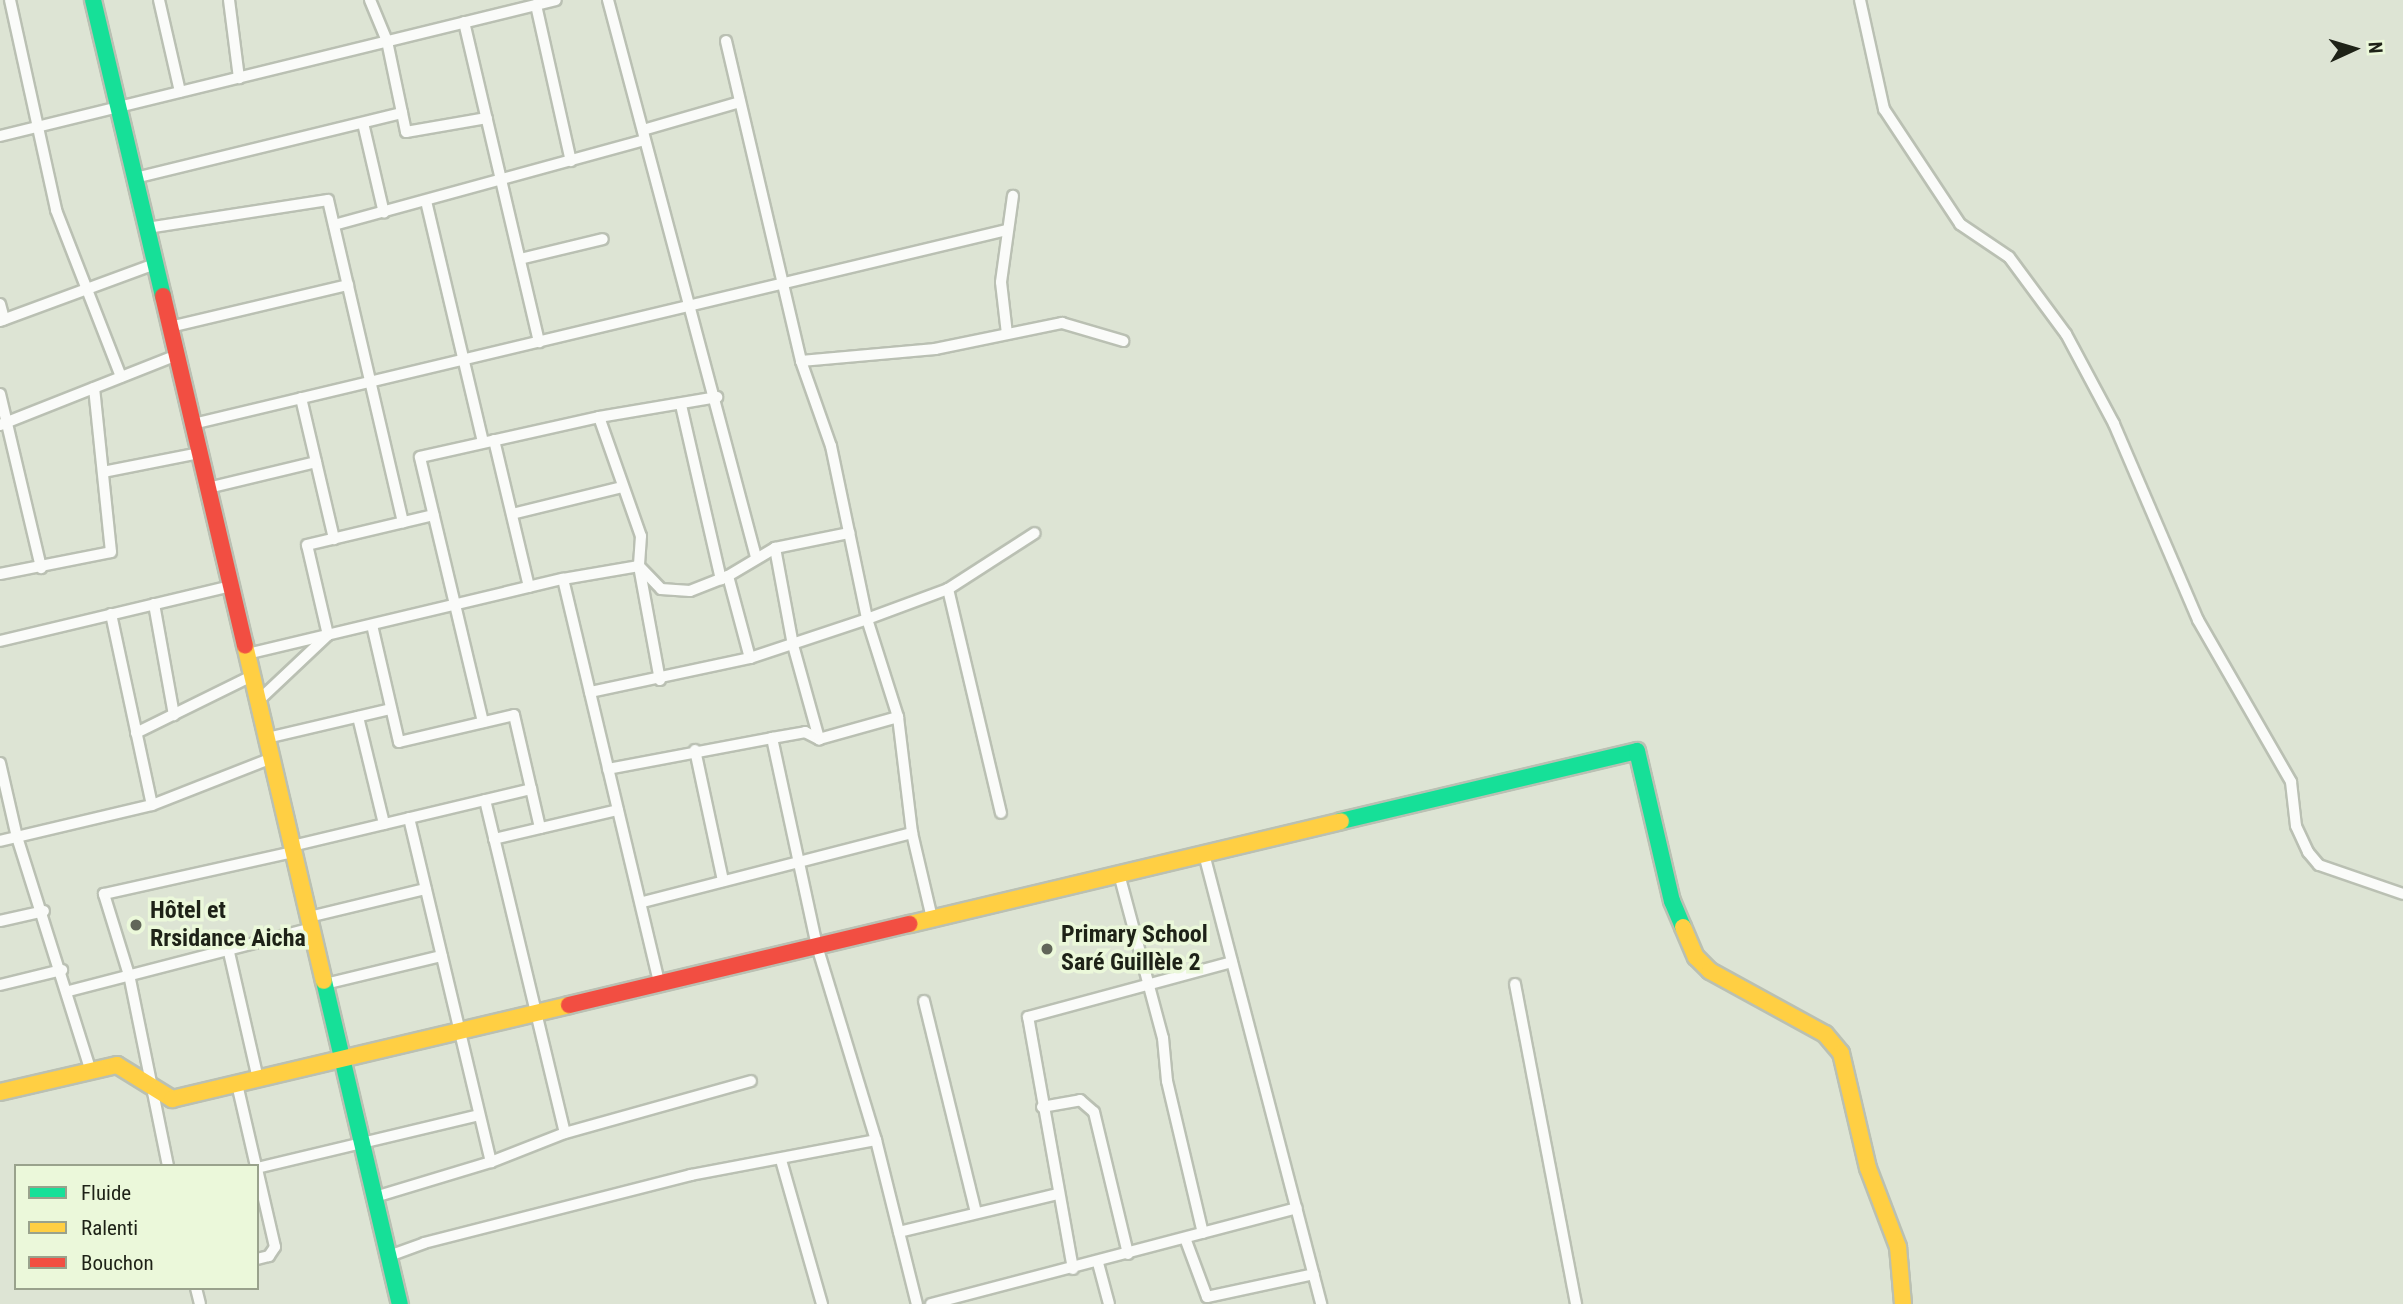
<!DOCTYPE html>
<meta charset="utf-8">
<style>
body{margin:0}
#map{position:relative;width:2403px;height:1304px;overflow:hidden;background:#dde4d4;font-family:"Roboto Condensed",sans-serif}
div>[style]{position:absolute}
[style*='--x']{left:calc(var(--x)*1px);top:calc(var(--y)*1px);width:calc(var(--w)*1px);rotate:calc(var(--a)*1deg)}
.roads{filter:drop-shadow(2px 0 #bac0b3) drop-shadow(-2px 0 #bac0b3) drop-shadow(0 2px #bac0b3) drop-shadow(0 -2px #bac0b3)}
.street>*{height:10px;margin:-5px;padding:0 5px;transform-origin:5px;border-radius:5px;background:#fafbf9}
.fast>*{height:16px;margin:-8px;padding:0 8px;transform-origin:8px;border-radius:8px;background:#16e098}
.slow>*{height:16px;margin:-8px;padding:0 8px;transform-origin:8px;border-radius:8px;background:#ffcf43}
.jam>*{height:16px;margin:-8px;padding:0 8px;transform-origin:8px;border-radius:8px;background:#f24e42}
.dots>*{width:19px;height:19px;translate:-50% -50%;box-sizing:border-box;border:4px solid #ebf8da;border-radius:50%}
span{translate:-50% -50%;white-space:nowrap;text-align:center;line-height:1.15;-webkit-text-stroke:7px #ebf8da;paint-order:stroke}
.poi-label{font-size:24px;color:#1e2217;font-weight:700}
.left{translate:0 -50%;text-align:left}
.legend{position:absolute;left:14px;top:1164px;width:245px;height:126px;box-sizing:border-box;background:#ebf8da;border:2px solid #99a28c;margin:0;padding:9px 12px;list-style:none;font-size:21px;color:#1e2217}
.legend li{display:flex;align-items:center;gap:14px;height:35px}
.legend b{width:35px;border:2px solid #99a28c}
.north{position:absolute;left:2319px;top:14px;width:70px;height:70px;-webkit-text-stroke:5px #ebf8da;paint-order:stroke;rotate:86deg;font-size:19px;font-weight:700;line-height:28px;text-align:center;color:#1e2217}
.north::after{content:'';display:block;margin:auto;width:24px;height:32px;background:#1e2217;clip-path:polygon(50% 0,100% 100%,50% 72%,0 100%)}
</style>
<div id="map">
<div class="roads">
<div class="street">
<div style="--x:10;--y:0;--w:215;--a:77.6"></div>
<div style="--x:56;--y:210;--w:179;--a:68.7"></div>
<div style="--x:159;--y:0;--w:94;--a:77.1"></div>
<div style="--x:229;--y:0;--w:79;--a:82.7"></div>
<div style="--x:370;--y:0;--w:44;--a:67.5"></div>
<div style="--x:387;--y:41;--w:93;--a:78.2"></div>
<div style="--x:406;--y:132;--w:82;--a:-9.8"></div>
<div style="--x:608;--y:0;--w:576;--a:75.12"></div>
<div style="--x:1860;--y:0;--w:112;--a:77.6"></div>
<div style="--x:1884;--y:109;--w:138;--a:56.5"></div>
<div style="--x:1960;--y:224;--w:59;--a:34"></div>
<div style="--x:2009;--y:257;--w:96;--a:53.5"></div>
<div style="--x:2066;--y:334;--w:102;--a:61.9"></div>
<div style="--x:2114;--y:424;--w:213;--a:66.8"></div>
<div style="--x:2198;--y:620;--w:187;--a:60.1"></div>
<div style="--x:2291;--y:782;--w:44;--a:83.5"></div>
<div style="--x:2296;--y:826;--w:29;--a:65"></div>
<div style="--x:2308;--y:852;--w:17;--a:50"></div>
<div style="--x:2319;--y:865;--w:89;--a:19"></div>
<div style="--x:536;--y:5;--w:160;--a:77.4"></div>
<div style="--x:464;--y:22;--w:329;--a:76.8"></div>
<div style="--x:726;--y:41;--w:329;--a:76.8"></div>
<div style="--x:801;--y:361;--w:90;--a:70.6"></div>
<div style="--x:831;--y:446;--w:177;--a:78.2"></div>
<div style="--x:867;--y:619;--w:103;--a:72.4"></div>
<div style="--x:898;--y:717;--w:117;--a:83.1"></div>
<div style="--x:912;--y:833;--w:87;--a:76.8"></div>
<div style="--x:363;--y:123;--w:92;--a:76.9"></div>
<div style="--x:643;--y:130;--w:101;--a:-16.1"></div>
<div style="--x:0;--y:136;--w:572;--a:-13.74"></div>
<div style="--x:135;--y:178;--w:275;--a:-13.7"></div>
<div style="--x:426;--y:201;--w:248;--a:76.7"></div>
<div style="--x:334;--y:225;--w:322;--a:-15.3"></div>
<div style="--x:147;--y:228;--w:183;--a:-8.8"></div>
<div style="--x:328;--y:200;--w:331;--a:76.9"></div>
<div style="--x:520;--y:259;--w:85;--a:-13.5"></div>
<div style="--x:0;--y:304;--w:16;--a:75"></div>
<div style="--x:0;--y:321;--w:165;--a:-20.2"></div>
<div style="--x:170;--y:327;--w:183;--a:-13.3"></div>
<div style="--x:1007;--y:334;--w:52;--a:-96.6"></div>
<div style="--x:1001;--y:282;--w:87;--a:-82.1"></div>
<div style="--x:801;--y:361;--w:135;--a:-5.1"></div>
<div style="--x:935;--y:349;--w:130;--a:-11.6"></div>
<div style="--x:1062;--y:323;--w:64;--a:16.4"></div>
<div style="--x:0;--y:394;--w:179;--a:76.7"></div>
<div style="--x:301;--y:398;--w:145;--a:76.8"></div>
<div style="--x:681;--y:405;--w:179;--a:77.1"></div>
<div style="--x:599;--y:417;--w:126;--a:70.6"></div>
<div style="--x:641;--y:536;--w:30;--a:94"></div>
<div style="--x:639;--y:566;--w:116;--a:79.6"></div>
<div style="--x:193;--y:424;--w:837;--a:-13.41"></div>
<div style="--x:0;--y:425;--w:190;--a:-21.6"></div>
<div style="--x:494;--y:440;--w:151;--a:76.6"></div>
<div style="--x:103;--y:472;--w:99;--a:-11.1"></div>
<div style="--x:208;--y:488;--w:111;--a:-13.5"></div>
<div style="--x:512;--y:514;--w:113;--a:-13.8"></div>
<div style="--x:775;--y:548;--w:99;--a:79.5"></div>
<div style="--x:793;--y:645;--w:98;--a:74.5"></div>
<div style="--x:0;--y:574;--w:113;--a:-11.2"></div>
<div style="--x:111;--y:552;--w:165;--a:-95.9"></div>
<div style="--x:728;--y:576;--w:85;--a:75"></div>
<div style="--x:563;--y:579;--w:415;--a:76.6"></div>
<div style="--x:948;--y:589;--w:230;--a:76.7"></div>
<div style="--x:154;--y:604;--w:113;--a:79.8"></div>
<div style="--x:111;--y:614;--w:195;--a:77.9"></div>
<div style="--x:372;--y:625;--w:120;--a:77"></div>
<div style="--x:399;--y:742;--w:118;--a:-13.2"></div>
<div style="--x:514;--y:715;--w:116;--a:77"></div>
<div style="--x:0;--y:641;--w:237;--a:-13.4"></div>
<div style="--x:247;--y:654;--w:325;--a:-13.4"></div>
<div style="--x:563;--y:579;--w:77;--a:-9.7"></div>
<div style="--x:639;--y:566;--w:32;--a:46"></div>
<div style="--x:661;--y:589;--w:29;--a:4"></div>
<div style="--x:690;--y:591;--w:41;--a:-21.5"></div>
<div style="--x:728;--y:576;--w:55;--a:-30.8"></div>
<div style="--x:775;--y:548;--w:76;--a:-11.5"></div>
<div style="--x:590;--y:692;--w:164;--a:-12"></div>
<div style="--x:750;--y:658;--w:123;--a:-18.4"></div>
<div style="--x:867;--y:619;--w:86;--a:-20.3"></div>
<div style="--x:948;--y:589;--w:103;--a:-32.8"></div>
<div style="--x:258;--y:701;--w:96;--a:-43.3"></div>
<div style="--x:328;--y:635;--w:92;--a:-103.1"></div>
<div style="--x:307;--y:545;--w:130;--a:-13.3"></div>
<div style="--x:358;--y:717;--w:110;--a:76.3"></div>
<div style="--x:483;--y:722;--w:272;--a:-103.4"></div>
<div style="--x:420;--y:457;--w:183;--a:-12.6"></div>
<div style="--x:599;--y:417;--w:120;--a:-9.6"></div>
<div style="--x:136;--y:733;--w:129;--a:-26.2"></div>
<div style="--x:267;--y:738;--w:127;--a:-13.2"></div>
<div style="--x:772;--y:738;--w:34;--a:-10"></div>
<div style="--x:805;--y:732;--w:16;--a:27"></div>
<div style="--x:819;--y:739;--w:82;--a:-15.6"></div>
<div style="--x:695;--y:750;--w:134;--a:77.9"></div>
<div style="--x:0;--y:763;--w:76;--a:77.1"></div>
<div style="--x:17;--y:837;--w:245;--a:72.5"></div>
<div style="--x:608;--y:769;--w:167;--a:-10.7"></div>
<div style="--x:772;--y:738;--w:213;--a:77.8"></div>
<div style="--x:817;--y:946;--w:203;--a:73.1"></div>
<div style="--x:876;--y:1140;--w:169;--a:76"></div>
<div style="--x:485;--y:800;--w:342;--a:76.5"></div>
<div style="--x:409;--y:818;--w:354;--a:76.6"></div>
<div style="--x:494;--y:839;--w:127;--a:-13.2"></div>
<div style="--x:0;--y:841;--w:156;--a:-13.3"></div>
<div style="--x:152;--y:805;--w:129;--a:-21.4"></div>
<div style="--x:292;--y:846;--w:246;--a:-13.4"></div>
<div style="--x:1204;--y:854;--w:465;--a:75.4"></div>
<div style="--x:1119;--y:874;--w:170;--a:75"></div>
<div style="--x:1163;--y:1038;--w:43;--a:84.7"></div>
<div style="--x:1167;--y:1081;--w:156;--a:76.7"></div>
<div style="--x:643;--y:902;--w:278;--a:-14.4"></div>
<div style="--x:309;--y:917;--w:120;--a:-13.5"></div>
<div style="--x:0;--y:921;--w:45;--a:-12.8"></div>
<div style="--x:228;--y:948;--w:134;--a:77.1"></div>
<div style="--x:325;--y:984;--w:120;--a:-13.5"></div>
<div style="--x:1515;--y:984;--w:326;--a:79.2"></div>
<div style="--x:0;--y:985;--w:64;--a:-13.6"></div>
<div style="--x:69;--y:991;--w:251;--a:-14.5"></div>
<div style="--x:924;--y:1001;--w:218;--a:76.2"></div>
<div style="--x:237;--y:1084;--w:84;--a:77"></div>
<div style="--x:1042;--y:1107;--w:39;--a:-10"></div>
<div style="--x:1080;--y:1100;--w:18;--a:41"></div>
<div style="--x:1094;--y:1112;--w:146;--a:76.5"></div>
<div style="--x:781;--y:1160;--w:150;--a:74.1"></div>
<div style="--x:168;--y:1166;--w:195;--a:-101.5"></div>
<div style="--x:129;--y:975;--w:85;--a:-107.2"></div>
<div style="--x:104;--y:894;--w:195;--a:-12.5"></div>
<div style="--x:257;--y:1168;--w:228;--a:-13.4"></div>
<div style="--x:257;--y:1169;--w:80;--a:77"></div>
<div style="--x:275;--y:1247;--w:11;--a:124"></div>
<div style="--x:269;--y:1256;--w:12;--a:166"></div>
<div style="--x:375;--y:1197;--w:121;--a:-16.8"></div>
<div style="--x:491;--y:1162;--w:79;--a:-21.4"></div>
<div style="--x:565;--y:1133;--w:193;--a:-15.6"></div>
<div style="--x:899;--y:1232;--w:163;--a:-13.5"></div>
<div style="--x:1185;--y:1238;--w:63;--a:69.6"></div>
<div style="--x:1207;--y:1297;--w:109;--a:-12.1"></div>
<div style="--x:389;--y:1256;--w:37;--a:-20"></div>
<div style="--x:424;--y:1243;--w:276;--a:-14.3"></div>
<div style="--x:691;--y:1175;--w:188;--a:-10.7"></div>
<div style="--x:1098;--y:1263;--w:42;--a:75"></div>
<div style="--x:1073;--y:1269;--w:256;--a:-100.1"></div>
<div style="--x:1028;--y:1017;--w:211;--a:-15.1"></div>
<div style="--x:196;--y:1288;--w:16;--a:76"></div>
<div style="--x:931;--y:1304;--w:378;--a:-14.7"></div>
</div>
<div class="fast">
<div style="--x:93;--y:0;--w:304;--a:76.7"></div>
<div style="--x:1341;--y:821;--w:304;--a:-13.3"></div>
<div style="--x:1637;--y:751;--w:154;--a:76.9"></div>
<div style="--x:1672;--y:901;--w:28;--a:67"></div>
<div style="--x:324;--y:981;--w:332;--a:76.8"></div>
</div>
<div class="slow">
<div style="--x:245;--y:645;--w:345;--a:76.8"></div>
<div style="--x:910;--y:924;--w:443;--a:-13.4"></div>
<div style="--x:1683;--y:927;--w:33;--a:67"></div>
<div style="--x:1696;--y:957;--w:20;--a:45"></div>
<div style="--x:1710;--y:971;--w:131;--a:28.7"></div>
<div style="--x:1825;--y:1034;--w:25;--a:50"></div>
<div style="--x:1841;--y:1053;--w:118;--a:76.8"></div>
<div style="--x:1868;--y:1168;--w:85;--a:69.2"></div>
<div style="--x:1898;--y:1247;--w:57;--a:85"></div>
<div style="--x:0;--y:1092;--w:120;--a:-13"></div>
<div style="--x:117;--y:1065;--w:65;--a:31.7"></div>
<div style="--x:172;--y:1099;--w:408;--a:-13.3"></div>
</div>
<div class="jam">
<div style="--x:163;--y:296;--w:359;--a:76.8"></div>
<div style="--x:569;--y:1005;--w:350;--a:-13.4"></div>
</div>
</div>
<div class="dots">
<div style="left:136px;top:925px;background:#616659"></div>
<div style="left:1047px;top:949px;background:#616659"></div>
</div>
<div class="poi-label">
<span class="left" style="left:150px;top:925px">Hôtel et<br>Rrsidance Aicha</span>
<span class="left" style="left:1061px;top:949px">Primary School<br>Saré Guillèle 2</span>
</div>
<ul class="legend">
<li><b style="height:9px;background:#16e098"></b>Fluide</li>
<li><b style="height:9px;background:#ffcf43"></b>Ralenti</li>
<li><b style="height:9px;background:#f24e42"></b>Bouchon</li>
</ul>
<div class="north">N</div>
</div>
